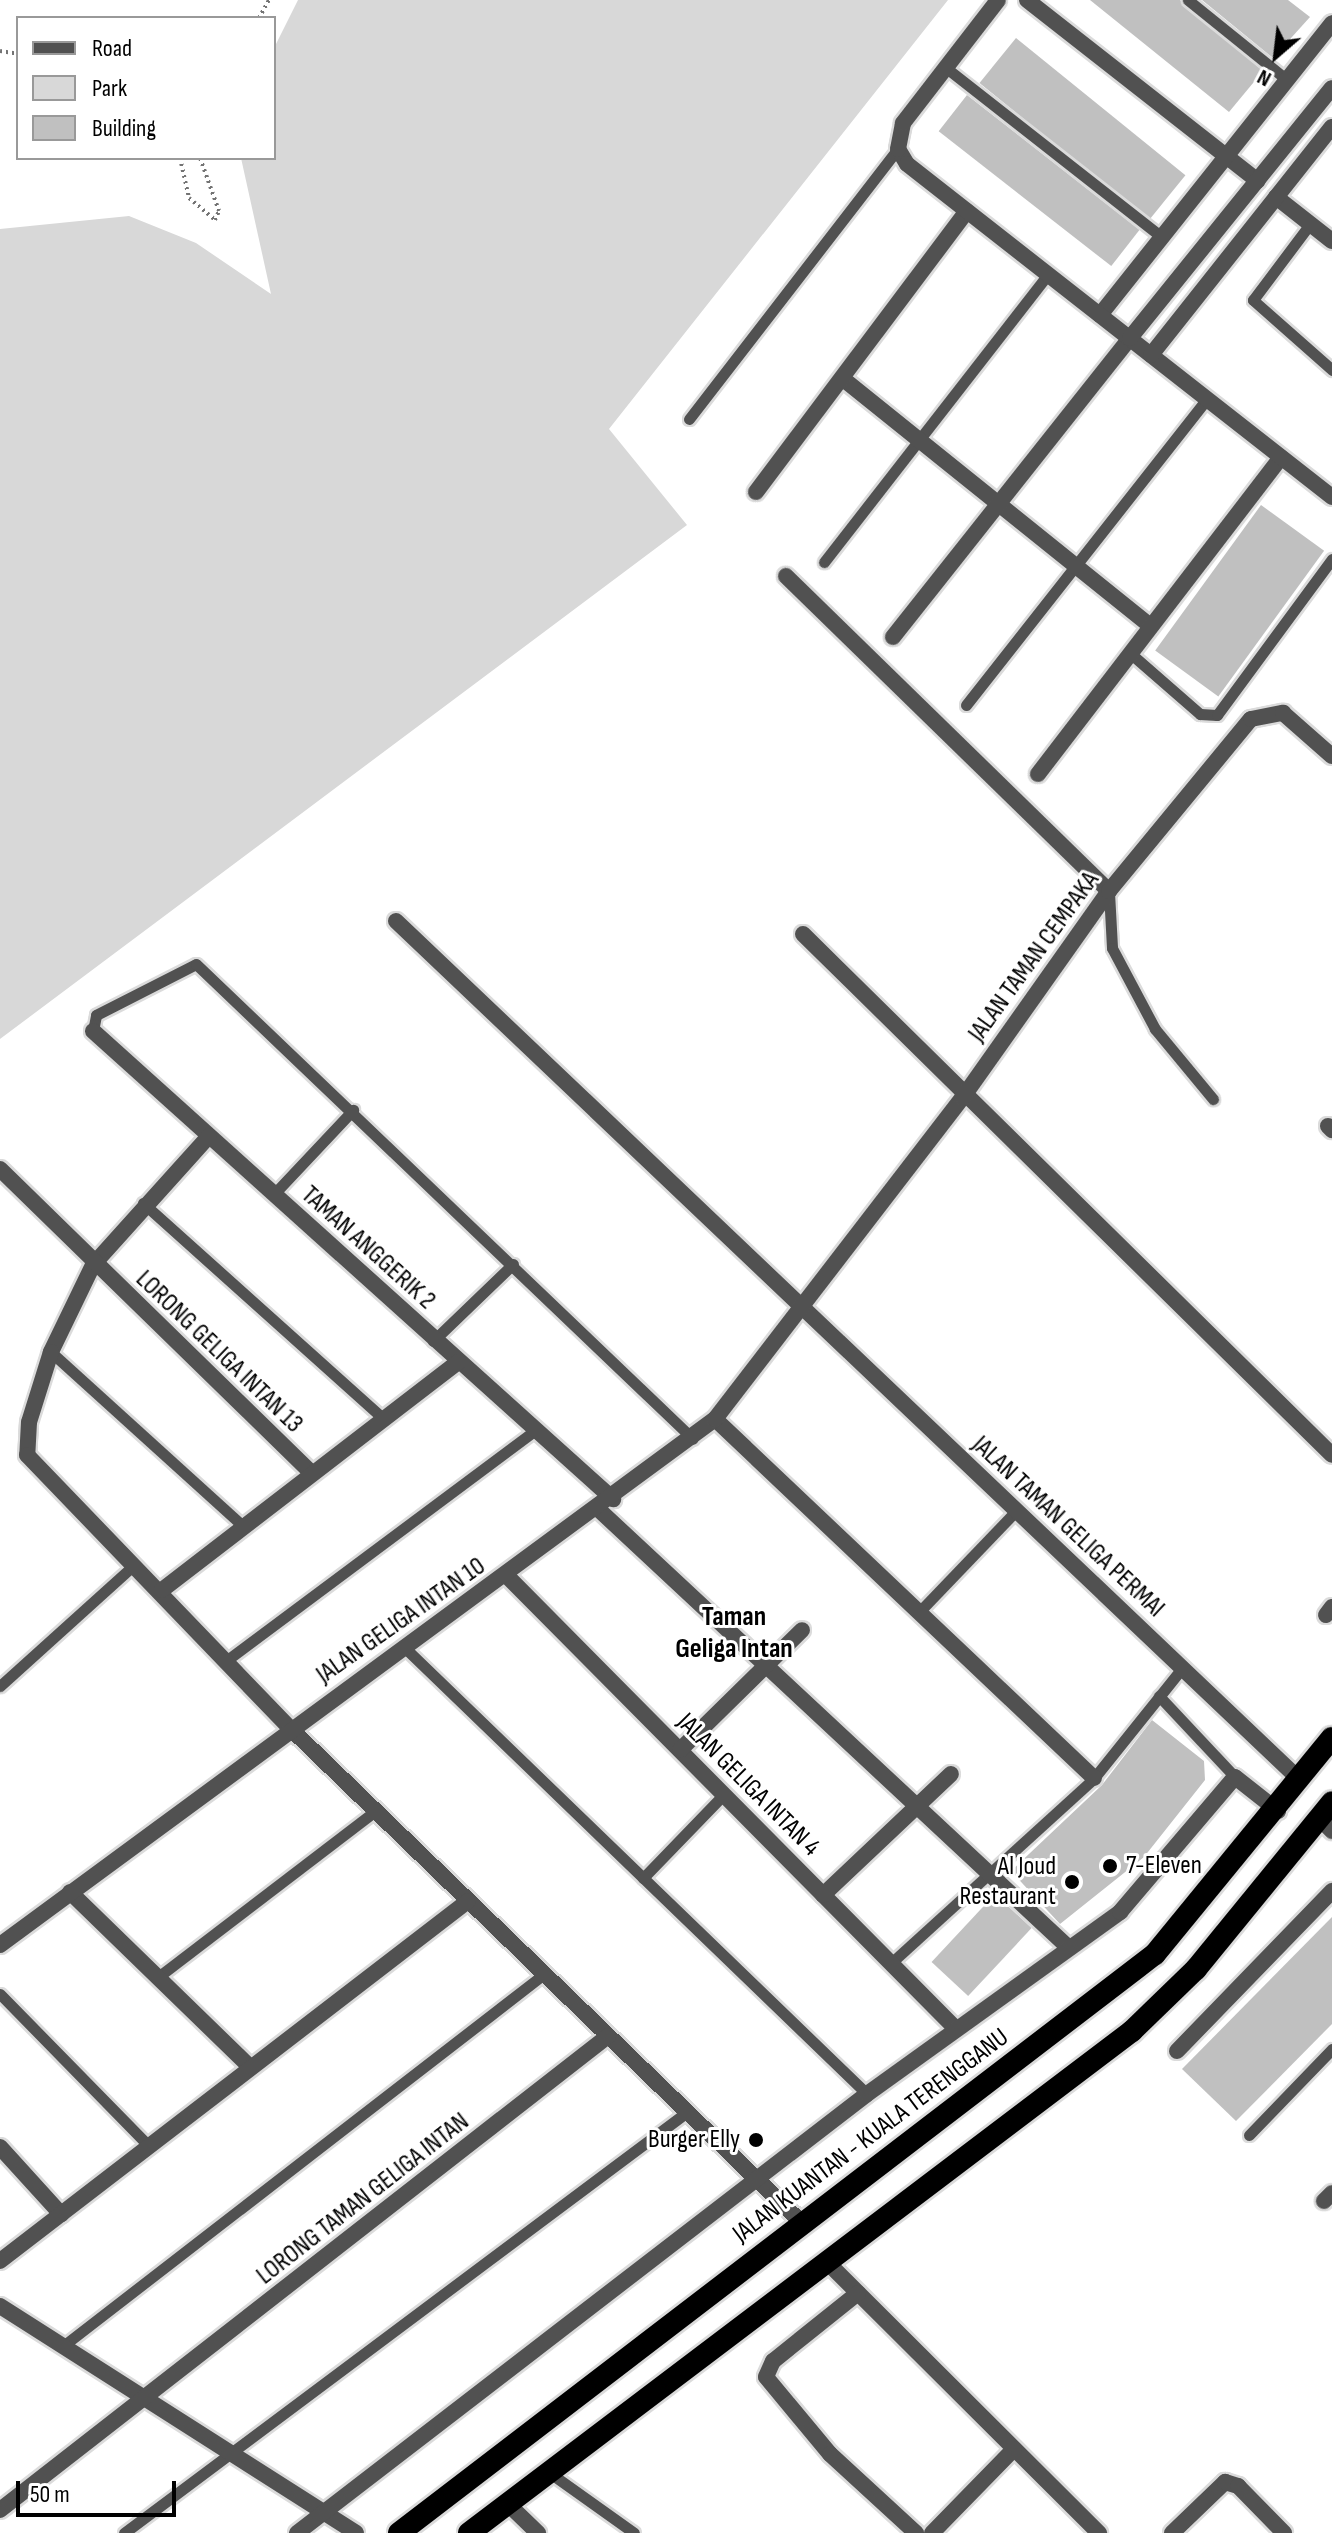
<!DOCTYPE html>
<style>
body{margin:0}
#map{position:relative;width:1332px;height:2533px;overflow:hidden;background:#fff;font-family:"Sofia Sans Condensed",sans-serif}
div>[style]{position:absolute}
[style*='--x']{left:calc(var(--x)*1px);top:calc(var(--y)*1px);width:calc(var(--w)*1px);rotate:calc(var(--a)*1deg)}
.green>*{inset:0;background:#d8d8d8}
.building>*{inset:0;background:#c0c0c0;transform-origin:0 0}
.path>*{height:4px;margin-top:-2px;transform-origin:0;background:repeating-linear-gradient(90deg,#737373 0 2px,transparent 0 6px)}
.roads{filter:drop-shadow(2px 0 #dbdbdb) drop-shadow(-2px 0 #dbdbdb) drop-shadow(0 2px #dbdbdb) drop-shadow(0 -2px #dbdbdb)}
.service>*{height:11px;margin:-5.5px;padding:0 5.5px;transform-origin:5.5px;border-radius:5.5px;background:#515151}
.minor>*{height:16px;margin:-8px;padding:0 8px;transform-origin:8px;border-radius:8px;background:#515151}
.tertiary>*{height:16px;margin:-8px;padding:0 8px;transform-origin:8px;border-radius:8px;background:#515151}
.trunk>*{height:22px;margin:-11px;padding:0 11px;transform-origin:11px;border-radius:11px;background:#000}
.dots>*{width:22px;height:22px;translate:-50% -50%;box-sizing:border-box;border:4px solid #fff;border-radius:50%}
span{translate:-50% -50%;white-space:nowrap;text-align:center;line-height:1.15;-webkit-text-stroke:6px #fff;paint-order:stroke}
.street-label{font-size:26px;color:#000}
.poi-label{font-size:26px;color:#000}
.left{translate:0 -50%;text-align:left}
.right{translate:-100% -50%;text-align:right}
.neighbourhood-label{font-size:28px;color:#000;font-weight:700}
.legend{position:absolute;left:16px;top:16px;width:260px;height:144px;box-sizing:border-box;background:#fff;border:2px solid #999;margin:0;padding:10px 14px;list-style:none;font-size:24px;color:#000}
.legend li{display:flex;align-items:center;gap:16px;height:40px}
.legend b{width:40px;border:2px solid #999}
.north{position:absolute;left:1236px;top:16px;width:80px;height:80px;-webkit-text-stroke:6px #fff;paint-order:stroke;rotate:208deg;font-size:22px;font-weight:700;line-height:32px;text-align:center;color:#000}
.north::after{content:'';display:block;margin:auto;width:28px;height:36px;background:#000;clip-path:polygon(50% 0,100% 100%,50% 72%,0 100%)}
.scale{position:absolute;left:16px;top:2481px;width:160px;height:36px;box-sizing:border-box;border:4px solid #000;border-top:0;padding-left:10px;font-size:24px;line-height:28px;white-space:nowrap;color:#000;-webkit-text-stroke:6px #fff;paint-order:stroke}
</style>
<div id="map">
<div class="green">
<div style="clip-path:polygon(298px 0,948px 0,609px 429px,687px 525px,0 1039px,0 229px,129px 216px,196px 243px,271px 294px,241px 158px,274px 158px,274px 48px)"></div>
</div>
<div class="building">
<div style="clip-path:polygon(1090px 0,1180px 0,1263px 71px,1229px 112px)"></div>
<div style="clip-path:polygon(1202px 0,1288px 0,1310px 17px,1273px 58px)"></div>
<div style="left:1016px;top:38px;width:218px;height:58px;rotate:39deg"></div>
<div style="left:967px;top:95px;width:219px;height:46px;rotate:38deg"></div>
<div style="left:1261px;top:505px;width:78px;height:180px;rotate:36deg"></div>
<div style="clip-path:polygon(1152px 1720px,1204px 1761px,1205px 1780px,1144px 1857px,1060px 1924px,1011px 1871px,1102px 1785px)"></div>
<div style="left:995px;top:1894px;width:50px;height:93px;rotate:43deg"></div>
<div style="clip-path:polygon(1332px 1917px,1332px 2024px,1236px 2121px,1182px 2069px)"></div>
</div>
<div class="path">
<div style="--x:259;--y:18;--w:21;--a:-61"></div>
<div style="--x:0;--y:51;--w:18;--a:9"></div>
<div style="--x:180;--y:158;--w:41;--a:77.3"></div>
<div style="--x:189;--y:198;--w:34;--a:40"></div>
<div style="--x:215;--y:220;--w:10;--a:-66"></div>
<div style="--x:219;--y:211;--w:56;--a:-109.7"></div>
</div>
<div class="roads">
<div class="service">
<div style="--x:1188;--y:0;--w:127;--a:38.9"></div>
<div style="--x:945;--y:67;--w:276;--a:38.1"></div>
<div style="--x:1310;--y:224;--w:95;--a:126.9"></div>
<div style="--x:1253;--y:300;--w:106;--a:41.5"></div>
<div style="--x:689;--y:419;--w:341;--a:-52.3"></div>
<div style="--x:824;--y:562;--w:365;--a:-52.1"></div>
<div style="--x:1130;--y:653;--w:93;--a:41.1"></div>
<div style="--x:1200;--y:714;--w:17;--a:3"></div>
<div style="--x:1217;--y:715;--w:194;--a:-53.6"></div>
<div style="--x:966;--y:705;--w:390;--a:-51.8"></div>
<div style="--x:1109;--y:892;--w:56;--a:86.9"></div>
<div style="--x:1112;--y:948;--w:92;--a:62"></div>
<div style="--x:1155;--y:1029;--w:91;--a:50.4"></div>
<div style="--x:93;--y:1031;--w:16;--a:-79"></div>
<div style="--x:96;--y:1015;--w:112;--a:-27"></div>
<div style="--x:196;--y:964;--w:687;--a:43.7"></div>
<div style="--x:273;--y:1195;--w:117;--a:-46.7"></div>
<div style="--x:143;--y:1203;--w:324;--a:41.9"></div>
<div style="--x:433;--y:1341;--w:111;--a:-43.9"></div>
<div style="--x:51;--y:1352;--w:261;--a:42.2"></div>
<div style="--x:919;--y:1612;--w:140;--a:-46.2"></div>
<div style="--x:404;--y:1647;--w:644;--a:43.99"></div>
<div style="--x:227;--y:1660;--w:382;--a:-36.7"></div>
<div style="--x:0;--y:1686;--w:181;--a:-42.1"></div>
<div style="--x:1159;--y:1696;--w:111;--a:46.8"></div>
<div style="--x:643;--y:1878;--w:117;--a:-46"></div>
<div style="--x:891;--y:1963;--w:275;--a:-42.3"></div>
<div style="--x:1094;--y:1778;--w:141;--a:-51.3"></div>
<div style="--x:158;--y:1977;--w:273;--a:-37.4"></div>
<div style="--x:0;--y:1994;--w:213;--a:45.6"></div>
<div style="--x:1249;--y:2135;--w:120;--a:-46"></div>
<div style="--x:63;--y:2346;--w:608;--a:-37.72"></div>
<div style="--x:550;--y:2473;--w:103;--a:35.5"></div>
<div style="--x:124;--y:2533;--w:703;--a:-36.79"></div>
</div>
<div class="minor">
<div style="--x:1027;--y:0;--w:293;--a:38.1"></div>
<div style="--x:907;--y:164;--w:17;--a:-121"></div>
<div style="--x:898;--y:149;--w:26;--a:-79"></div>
<div style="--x:903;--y:123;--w:155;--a:-52.3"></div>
<div style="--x:1276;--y:197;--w:71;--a:38.2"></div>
<div style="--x:1100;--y:315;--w:373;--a:-51.5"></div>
<div style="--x:842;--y:378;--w:396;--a:38.8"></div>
<div style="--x:756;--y:492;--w:351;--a:-53.1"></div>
<div style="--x:786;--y:576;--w:451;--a:44.3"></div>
<div style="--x:893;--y:637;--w:382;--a:-51.6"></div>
<div style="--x:1038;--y:774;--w:399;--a:-52.5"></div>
<div style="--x:396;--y:921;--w:1247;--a:43.54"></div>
<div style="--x:803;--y:934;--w:742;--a:44.56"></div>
<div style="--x:93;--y:1031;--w:700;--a:41.99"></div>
<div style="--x:1328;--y:1126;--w:6;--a:45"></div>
<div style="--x:209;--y:1136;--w:173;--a:132"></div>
<div style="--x:93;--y:1265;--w:97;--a:115.8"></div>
<div style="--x:51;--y:1352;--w:73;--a:107.4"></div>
<div style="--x:29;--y:1422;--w:33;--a:93"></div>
<div style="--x:27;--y:1455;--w:380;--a:46.1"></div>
<div style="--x:291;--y:1729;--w:709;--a:44.03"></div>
<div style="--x:0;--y:1169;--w:436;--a:44.3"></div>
<div style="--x:715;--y:1419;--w:522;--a:43.45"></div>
<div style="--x:597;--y:1508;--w:644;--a:42.99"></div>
<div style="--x:507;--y:1576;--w:636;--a:45.25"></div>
<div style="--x:162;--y:1590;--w:374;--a:-37.6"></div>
<div style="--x:1326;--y:1615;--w:10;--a:-53"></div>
<div style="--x:680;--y:1750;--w:171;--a:-44.5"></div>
<div style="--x:1320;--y:1819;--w:17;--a:45"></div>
<div style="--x:70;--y:1892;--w:251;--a:44.2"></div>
<div style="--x:823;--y:1895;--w:176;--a:-43.4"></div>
<div style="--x:0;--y:1945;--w:888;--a:-36.34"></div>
<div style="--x:715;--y:1419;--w:406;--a:-52.4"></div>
<div style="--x:963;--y:1097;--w:252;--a:-54.7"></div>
<div style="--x:1109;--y:891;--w:223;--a:-50.5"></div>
<div style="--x:1251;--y:719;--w:33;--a:-11"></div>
<div style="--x:1283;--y:713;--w:65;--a:41.3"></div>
<div style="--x:1177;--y:2051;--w:223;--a:-45.9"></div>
<div style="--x:0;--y:2147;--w:91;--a:47.7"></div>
<div style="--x:1324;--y:2201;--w:11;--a:-45"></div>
<div style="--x:0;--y:2261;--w:590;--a:-37.57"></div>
<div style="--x:828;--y:2263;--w:383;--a:44.9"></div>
<div style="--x:858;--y:2293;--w:109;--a:141.3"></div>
<div style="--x:773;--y:2361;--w:17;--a:114"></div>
<div style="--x:766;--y:2377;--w:100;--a:50.3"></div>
<div style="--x:830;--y:2454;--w:117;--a:42.6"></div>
<div style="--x:0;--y:2306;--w:422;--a:32.5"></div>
<div style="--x:508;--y:2504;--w:42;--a:44"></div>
<div style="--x:0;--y:2510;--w:771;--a:-37.94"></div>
<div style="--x:297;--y:2533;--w:719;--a:-37.6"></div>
<div style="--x:867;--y:2094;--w:312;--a:-35.7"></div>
<div style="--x:1120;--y:1912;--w:177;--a:-49.6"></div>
<div style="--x:1235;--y:1777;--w:55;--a:38.3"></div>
<div style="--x:932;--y:2533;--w:117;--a:-45.7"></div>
<div style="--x:1172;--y:2533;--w:74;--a:-43.9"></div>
<div style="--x:1225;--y:2482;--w:14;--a:17"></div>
<div style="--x:1238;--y:2486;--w:66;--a:45.6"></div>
</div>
<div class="tertiary">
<div style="--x:907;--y:164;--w:540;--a:38.08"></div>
<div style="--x:1130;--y:338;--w:321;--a:-51.1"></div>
<div style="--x:1151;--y:355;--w:291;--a:-51.6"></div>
</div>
<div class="trunk">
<div style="--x:399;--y:2533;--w:952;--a:-37.45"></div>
<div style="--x:1155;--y:1954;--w:279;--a:-50.7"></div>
<div style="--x:469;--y:2533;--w:832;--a:-37.13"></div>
<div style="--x:1132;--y:2031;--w:89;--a:-44.1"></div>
<div style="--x:1196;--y:1969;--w:215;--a:-50.8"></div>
</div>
</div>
<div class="dots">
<div style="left:1110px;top:1866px;background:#000"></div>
<div style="left:1072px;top:1882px;background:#000"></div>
<div style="left:756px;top:2140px;background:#000"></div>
</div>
<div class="street-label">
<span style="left:1034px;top:957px;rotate:-54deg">JALAN TAMAN CEMPAKA</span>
<span style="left:368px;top:1248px;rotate:42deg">TAMAN ANGGERIK 2</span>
<span style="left:219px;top:1352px;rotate:44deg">LORONG GELIGA INTAN 13</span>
<span style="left:1068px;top:1527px;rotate:43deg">JALAN TAMAN GELIGA PERMAI</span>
<span style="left:401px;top:1621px;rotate:-35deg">JALAN GELIGA INTAN 10</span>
<span style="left:748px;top:1785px;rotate:45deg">JALAN GELIGA INTAN 4</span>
<span style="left:871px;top:2136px;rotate:-37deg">JALAN KUANTAN - KUALA TERENGGANU</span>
<span style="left:363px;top:2199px;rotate:-38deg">LORONG TAMAN GELIGA INTAN</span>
</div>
<div class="poi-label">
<span class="left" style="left:1126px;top:1866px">7-Eleven</span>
<span class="right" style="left:1056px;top:1882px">Al Joud<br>Restaurant</span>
<span class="right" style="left:740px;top:2140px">Burger Elly</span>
</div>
<div class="neighbourhood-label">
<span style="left:734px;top:1633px">Taman<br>Geliga Intan</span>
</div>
<ul class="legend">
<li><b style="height:10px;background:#515151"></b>Road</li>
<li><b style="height:22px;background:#d8d8d8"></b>Park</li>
<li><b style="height:22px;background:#c0c0c0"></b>Building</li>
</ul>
<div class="north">N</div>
<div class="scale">50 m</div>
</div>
